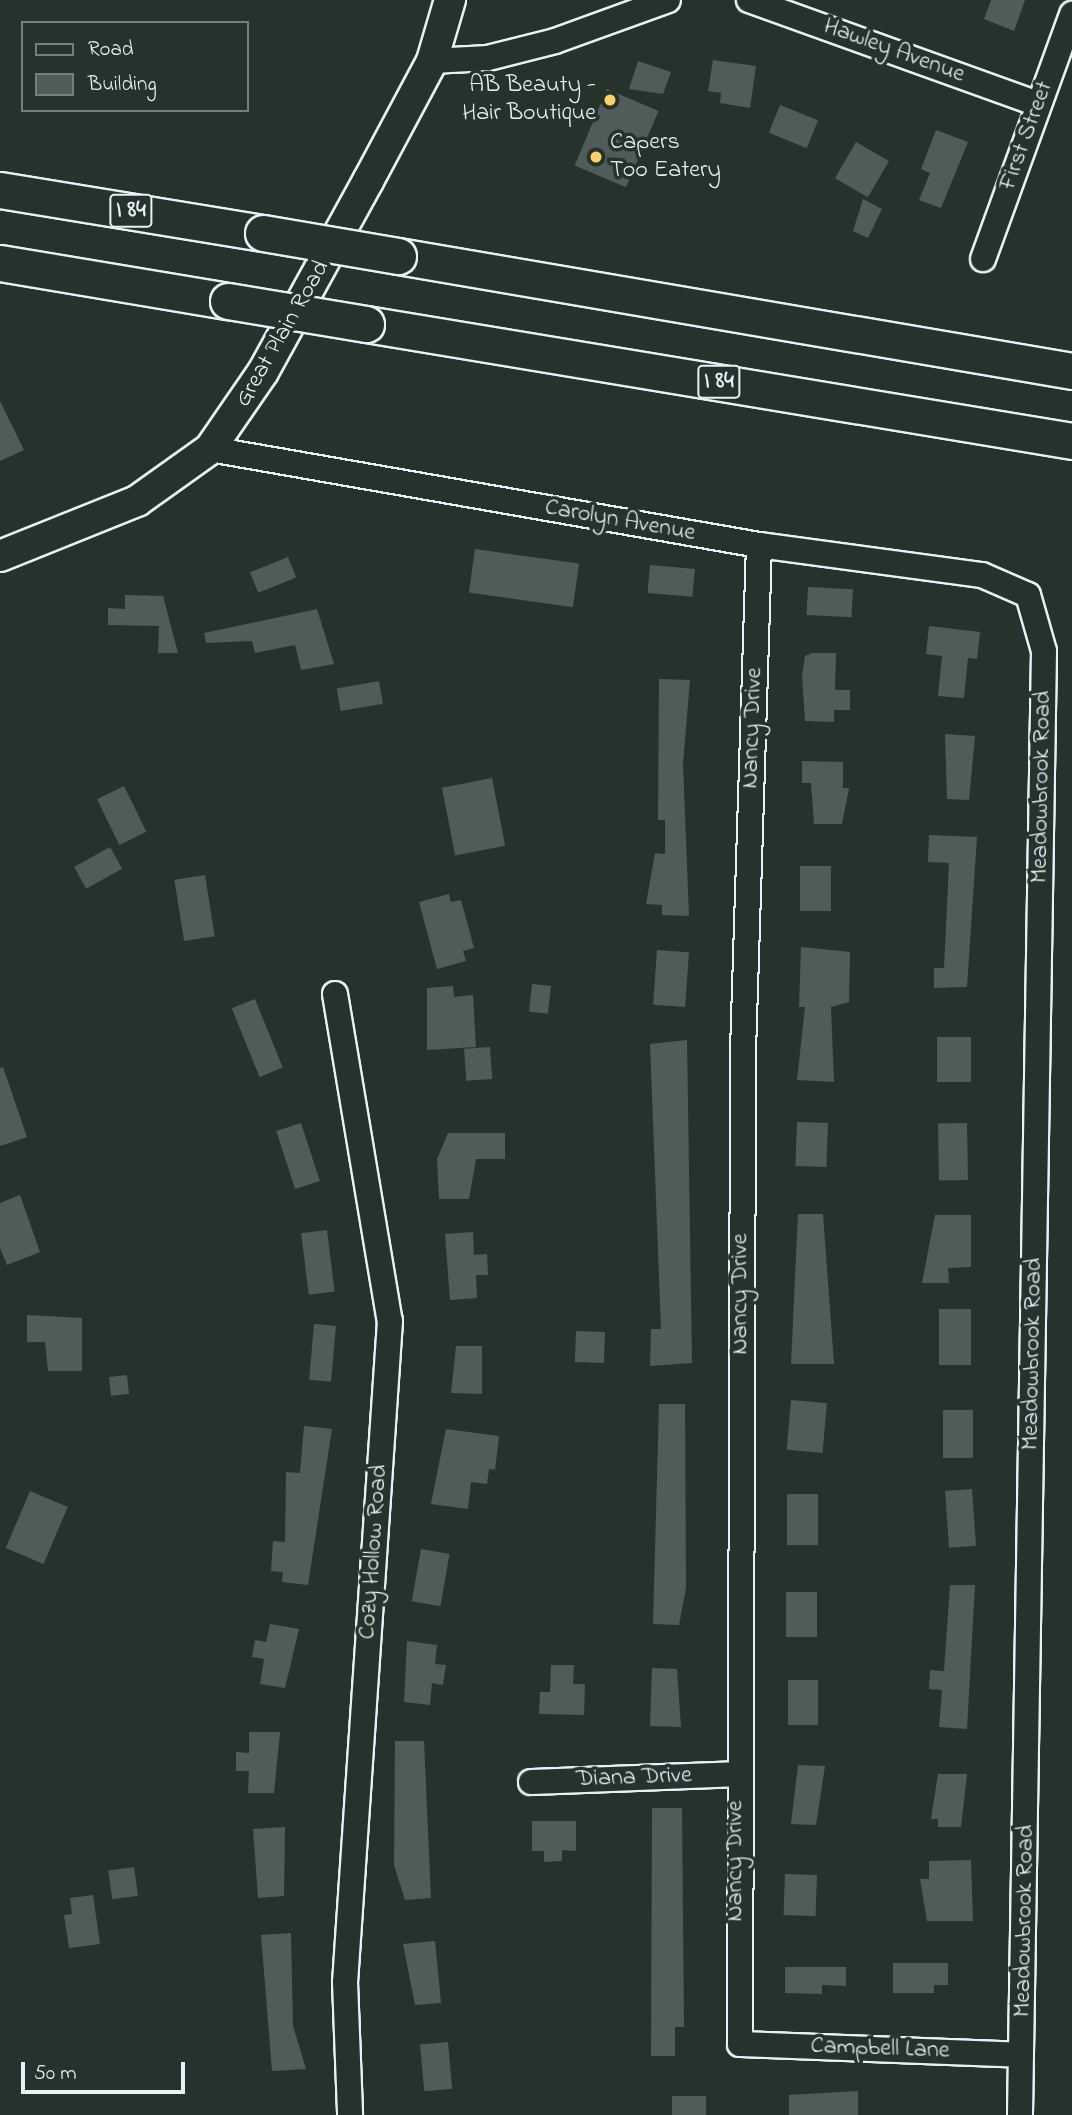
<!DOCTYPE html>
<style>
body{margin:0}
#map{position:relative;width:1072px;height:2115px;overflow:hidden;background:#26332d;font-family:"Indie Flower",sans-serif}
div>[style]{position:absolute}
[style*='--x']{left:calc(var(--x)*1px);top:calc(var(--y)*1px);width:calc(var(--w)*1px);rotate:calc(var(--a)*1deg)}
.building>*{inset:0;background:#505c59;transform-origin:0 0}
.roads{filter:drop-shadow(2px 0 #e8f1f8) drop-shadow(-2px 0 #e8f1f8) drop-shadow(0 2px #e8f1f8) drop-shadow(0 -2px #e8f1f8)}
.minor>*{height:24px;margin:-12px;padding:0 12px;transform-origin:12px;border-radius:12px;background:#26332d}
.major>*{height:30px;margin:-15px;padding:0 15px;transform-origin:15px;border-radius:15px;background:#26332d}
.highway>*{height:35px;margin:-17.5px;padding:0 17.5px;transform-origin:17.5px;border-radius:17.5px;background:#26332d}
.bridges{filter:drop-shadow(2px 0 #e8f1f8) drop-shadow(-2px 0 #e8f1f8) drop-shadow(0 2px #e8f1f8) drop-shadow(0 -2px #e8f1f8)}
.highway-bridge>*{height:35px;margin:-17.5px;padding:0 17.5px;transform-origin:17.5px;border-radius:17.5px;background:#26332d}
.dots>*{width:19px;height:19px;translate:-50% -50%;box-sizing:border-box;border:4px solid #26332d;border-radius:50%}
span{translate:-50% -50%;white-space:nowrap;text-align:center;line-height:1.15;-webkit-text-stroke:7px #26332d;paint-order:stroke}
.shield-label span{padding:2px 5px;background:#26332d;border:2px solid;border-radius:5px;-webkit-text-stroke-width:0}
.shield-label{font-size:23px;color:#e8f1f8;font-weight:700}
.street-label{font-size:24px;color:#e8f1f8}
.poi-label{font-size:24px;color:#e8f1f8}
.right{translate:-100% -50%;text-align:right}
.left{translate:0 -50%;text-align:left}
.legend{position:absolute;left:21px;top:21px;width:228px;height:91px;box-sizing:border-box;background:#26332d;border:2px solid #747f7e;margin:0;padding:9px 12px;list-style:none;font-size:21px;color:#e8f1f8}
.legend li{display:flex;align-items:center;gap:14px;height:35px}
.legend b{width:35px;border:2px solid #747f7e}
.scale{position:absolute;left:21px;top:2062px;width:164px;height:32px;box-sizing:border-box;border:4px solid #e8f1f8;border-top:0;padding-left:9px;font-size:21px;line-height:24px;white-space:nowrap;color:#e8f1f8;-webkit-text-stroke:5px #26332d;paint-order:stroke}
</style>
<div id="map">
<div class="building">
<div style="clip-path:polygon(991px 0,1025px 0,1014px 31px,984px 19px)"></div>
<div style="clip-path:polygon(713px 60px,756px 66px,750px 108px,720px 103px,721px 93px,708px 91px)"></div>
<div style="clip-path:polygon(638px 61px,671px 72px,663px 94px,629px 89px)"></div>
<div style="left:607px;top:89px;width:56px;height:83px;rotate:23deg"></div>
<div style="left:780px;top:105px;width:41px;height:30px;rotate:22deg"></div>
<div style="clip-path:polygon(936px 130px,968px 142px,941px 208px,919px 200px,930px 173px,921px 169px)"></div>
<div style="left:856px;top:142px;width:38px;height:42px;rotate:30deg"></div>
<div style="clip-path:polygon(863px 199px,882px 209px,868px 238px,853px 231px)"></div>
<div style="clip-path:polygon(0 401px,24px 450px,0 461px)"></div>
<div style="left:475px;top:549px;width:105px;height:44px;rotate:8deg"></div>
<div style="left:288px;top:557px;width:22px;height:41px;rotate:68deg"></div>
<div style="left:650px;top:565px;width:45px;height:28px;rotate:5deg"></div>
<div style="left:808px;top:587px;width:45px;height:28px;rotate:3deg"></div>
<div style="clip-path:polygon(125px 595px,163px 596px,178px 653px,158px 653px,159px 626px,108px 625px,108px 608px,125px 609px)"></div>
<div style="clip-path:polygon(317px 609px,334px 664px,301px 670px,295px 645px,255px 653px,252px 641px,206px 643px,204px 633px)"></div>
<div style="clip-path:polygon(929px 626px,980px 632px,977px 659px,968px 658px,964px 698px,938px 696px,942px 656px,926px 654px)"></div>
<div style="clip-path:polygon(812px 653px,836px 653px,835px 690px,850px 690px,850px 710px,834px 710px,834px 722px,805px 721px,802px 676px,805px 656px)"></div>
<div style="clip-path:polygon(659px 679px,690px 680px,683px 764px,689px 916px,662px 915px,662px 905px,646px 904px,655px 853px,665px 854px,665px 820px,658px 820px)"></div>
<div style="left:379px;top:681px;width:23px;height:43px;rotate:80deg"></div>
<div style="clip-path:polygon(945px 734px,975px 736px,969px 800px,947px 799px)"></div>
<div style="clip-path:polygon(802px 761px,843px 762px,843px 788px,849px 788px,842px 824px,814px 824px,811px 783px,802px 783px)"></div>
<div style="left:492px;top:778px;width:69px;height:51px;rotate:79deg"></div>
<div style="left:124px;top:786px;width:51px;height:30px;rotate:64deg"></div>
<div style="clip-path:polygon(929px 835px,977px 837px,967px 987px,934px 988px,934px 968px,944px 968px,949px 863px,928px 862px)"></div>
<div style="left:110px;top:847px;width:25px;height:41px;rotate:61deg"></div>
<div style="left:800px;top:866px;width:31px;height:45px"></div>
<div style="left:205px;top:875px;width:62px;height:31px;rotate:81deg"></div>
<div style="clip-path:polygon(449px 894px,451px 902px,461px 900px,474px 948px,463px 951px,466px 961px,437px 969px,419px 902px)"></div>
<div style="clip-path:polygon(801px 947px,850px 952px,849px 1002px,831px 1007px,834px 1082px,797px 1080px,805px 1007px,799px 1007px)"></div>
<div style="left:657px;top:950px;width:32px;height:55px;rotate:4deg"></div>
<div style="left:532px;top:984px;width:19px;height:28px;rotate:6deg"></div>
<div style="clip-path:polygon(453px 986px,454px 997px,473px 995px,476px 1047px,427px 1050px,427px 988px)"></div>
<div style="left:255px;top:999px;width:74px;height:25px;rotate:68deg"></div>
<div style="left:937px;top:1037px;width:34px;height:45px"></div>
<div style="clip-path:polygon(687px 1040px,692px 1363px,650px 1366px,651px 1329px,661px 1329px,650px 1044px)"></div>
<div style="left:490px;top:1047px;width:32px;height:26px;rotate:86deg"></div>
<div style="clip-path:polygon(3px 1067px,27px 1137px,0 1146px,0 1068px)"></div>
<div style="left:797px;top:1122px;width:31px;height:44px;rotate:2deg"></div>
<div style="left:301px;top:1123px;width:61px;height:26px;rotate:72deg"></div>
<div style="left:967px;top:1123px;width:57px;height:29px;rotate:89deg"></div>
<div style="clip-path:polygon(448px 1133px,505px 1133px,505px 1159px,476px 1159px,469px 1199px,439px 1199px,437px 1159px)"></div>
<div style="clip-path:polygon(20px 1195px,40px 1252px,7px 1265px,0 1248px,0 1203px)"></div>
<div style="clip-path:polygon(798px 1214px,823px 1214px,834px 1364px,791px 1364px)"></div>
<div style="clip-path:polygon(935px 1215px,971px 1215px,971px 1267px,948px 1268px,949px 1283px,922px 1283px)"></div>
<div style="left:327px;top:1230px;width:62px;height:26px;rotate:83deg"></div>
<div style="clip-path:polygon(473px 1232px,474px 1255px,487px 1254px,488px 1275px,476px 1275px,477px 1298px,450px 1300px,445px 1234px)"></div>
<div style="left:939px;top:1309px;width:32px;height:56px"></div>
<div style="clip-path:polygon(27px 1315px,82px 1318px,82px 1371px,48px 1371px,45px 1342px,27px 1342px)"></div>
<div style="left:314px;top:1324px;width:22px;height:56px;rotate:5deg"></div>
<div style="left:576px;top:1331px;width:29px;height:31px;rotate:2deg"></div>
<div style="clip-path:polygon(456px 1346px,482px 1346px,482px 1394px,451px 1393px)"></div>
<div style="left:127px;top:1375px;width:19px;height:18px;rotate:84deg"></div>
<div style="left:791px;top:1400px;width:36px;height:50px;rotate:5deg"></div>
<div style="clip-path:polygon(659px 1404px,685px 1404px,686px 1588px,679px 1625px,653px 1624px)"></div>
<div style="left:943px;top:1410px;width:30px;height:48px"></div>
<div style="clip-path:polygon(304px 1426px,332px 1429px,308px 1585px,282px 1582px,283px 1572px,271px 1571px,273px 1541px,285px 1542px,286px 1472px,300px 1473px)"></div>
<div style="clip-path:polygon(446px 1429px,499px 1436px,495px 1470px,489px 1469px,487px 1484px,471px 1482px,468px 1509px,431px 1504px)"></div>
<div style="left:972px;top:1489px;width:57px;height:27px;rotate:86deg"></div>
<div style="left:30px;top:1491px;width:41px;height:62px;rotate:23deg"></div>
<div style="left:787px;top:1494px;width:31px;height:51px"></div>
<div style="left:421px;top:1549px;width:29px;height:53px;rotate:10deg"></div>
<div style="clip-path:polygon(950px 1585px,975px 1585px,967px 1729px,939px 1727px,942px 1690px,929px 1689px,930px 1670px,944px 1671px)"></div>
<div style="left:817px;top:1592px;width:45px;height:31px;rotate:90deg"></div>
<div style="clip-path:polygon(270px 1624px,299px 1629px,285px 1688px,260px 1684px,264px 1659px,252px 1657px,255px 1640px,266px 1642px)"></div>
<div style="clip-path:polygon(407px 1641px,437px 1645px,435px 1664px,446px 1665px,443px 1685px,432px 1683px,430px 1705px,404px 1702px)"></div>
<div style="clip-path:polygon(551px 1665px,574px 1665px,573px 1684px,585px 1684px,584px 1715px,539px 1714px,540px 1692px,550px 1692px)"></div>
<div style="clip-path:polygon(652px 1668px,677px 1669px,681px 1727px,650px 1726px)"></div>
<div style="left:788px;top:1680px;width:30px;height:45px"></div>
<div style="clip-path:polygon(249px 1732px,280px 1732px,274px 1793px,248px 1793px,249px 1771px,236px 1771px,236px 1752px,249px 1753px)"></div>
<div style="clip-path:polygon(395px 1741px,424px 1741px,431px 1898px,405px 1900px,394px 1865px)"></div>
<div style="clip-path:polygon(798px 1765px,825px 1766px,816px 1825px,791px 1824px)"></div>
<div style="clip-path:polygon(938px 1774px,967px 1774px,961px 1827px,938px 1827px,938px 1819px,931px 1819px)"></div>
<div style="clip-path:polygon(652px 1808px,682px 1808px,684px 2027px,675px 2027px,675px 2056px,651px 2056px)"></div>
<div style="clip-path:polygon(532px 1821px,576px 1821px,576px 1851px,562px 1850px,562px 1861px,544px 1862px,544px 1851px,532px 1851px)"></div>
<div style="clip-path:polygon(285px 1827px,284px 1896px,258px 1898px,253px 1829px)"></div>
<div style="clip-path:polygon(971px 1860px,973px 1921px,927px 1921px,920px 1879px,929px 1879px,929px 1861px)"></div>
<div style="left:134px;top:1867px;width:29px;height:26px;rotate:82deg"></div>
<div style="left:785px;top:1874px;width:32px;height:41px;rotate:2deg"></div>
<div style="clip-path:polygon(93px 1895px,100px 1944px,69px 1948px,64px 1915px,72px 1914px,70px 1898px)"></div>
<div style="clip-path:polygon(291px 1933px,293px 2026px,306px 2069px,272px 2071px,261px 1935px)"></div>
<div style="clip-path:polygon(435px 1941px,441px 2003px,415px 2005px,403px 1944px)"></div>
<div style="clip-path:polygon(893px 1963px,948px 1963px,948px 1985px,934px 1985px,934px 1993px,893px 1993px)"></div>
<div style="clip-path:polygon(785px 1967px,846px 1967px,846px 1986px,822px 1985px,822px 1994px,785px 1993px)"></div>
<div style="left:448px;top:2042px;width:47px;height:28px;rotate:85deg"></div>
<div style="clip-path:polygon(858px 2091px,858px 2115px,789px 2115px,789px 2095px)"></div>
<div style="left:706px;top:2096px;width:19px;height:34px;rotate:90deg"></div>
</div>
<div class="roads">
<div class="minor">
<div style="--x:749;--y:0;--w:307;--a:19.8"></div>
<div style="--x:432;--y:61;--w:56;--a:-3.1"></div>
<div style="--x:488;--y:58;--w:69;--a:-14.2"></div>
<div style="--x:555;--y:41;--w:120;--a:-19.9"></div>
<div style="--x:983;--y:259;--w:261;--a:-70"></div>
<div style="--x:210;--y:449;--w:557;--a:9.92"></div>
<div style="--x:759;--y:545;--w:225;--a:7.7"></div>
<div style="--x:982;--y:575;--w:50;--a:23.5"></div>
<div style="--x:1028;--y:595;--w:58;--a:74.1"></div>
<div style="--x:1044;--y:651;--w:1464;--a:90.94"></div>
<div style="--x:759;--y:545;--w:506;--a:91.81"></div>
<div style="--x:743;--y:1051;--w:993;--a:90.17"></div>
<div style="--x:740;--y:2044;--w:281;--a:2.2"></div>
<div style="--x:335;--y:994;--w:332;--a:80.5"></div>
<div style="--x:390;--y:1321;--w:663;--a:93.89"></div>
<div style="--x:345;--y:1982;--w:133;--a:87.8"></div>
<div style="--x:531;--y:1782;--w:205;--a:-2.2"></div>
</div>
<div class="major">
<div style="--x:0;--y:556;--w:148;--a:-21.9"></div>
<div style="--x:137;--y:501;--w:90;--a:-35.5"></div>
<div style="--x:210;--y:449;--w:93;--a:-55.5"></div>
<div style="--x:263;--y:372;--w:218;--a:-61.2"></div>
<div style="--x:368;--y:181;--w:136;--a:-61.9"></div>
<div style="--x:432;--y:61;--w:64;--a:-73.6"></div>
</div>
<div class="highway">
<div style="--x:0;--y:190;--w:266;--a:9.3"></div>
<div style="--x:398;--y:256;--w:684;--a:9.68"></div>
<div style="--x:0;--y:263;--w:231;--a:9.5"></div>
<div style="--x:366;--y:324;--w:716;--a:9.41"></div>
</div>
</div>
<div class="bridges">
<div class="highway-bridge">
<div style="--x:263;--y:233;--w:137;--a:9.7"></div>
<div style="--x:228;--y:301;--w:140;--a:9.5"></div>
</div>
</div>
<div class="dots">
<div style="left:610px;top:100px;background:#ffd166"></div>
<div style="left:596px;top:157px;background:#ffd166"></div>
</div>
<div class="shield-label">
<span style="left:131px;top:211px">I 84</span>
<span style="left:719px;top:382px">I 84</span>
</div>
<div class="street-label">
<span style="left:894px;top:51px;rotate:20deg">Hawley Avenue</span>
<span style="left:1027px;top:136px;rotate:-70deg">First Street</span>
<span style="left:283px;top:334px;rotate:-60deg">Great Plain Road</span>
<span style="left:620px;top:521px;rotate:10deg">Carolyn Avenue</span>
<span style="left:753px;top:728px;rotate:-88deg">Nancy Drive</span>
<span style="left:1042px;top:787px;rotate:-89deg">Meadowbrook Road</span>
<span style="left:741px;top:1294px;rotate:-90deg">Nancy Drive</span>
<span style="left:1033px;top:1354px;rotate:-89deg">Meadowbrook Road</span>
<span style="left:374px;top:1552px;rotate:-86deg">Cozy Hollow Road</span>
<span style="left:634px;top:1778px;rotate:-2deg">Diana Drive</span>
<span style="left:736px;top:1861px;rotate:-90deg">Nancy Drive</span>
<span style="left:1025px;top:1921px;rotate:-89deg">Meadowbrook Road</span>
<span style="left:880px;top:2049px;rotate:2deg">Campbell Lane</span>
</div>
<div class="poi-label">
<span class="right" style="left:596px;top:100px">AB Beauty -<br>Hair Boutique</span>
<span class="left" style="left:610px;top:157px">Capers<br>Too Eatery</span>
</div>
<ul class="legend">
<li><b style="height:9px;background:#26332d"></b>Road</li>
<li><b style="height:19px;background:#505c59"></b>Building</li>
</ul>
<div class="scale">50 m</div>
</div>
